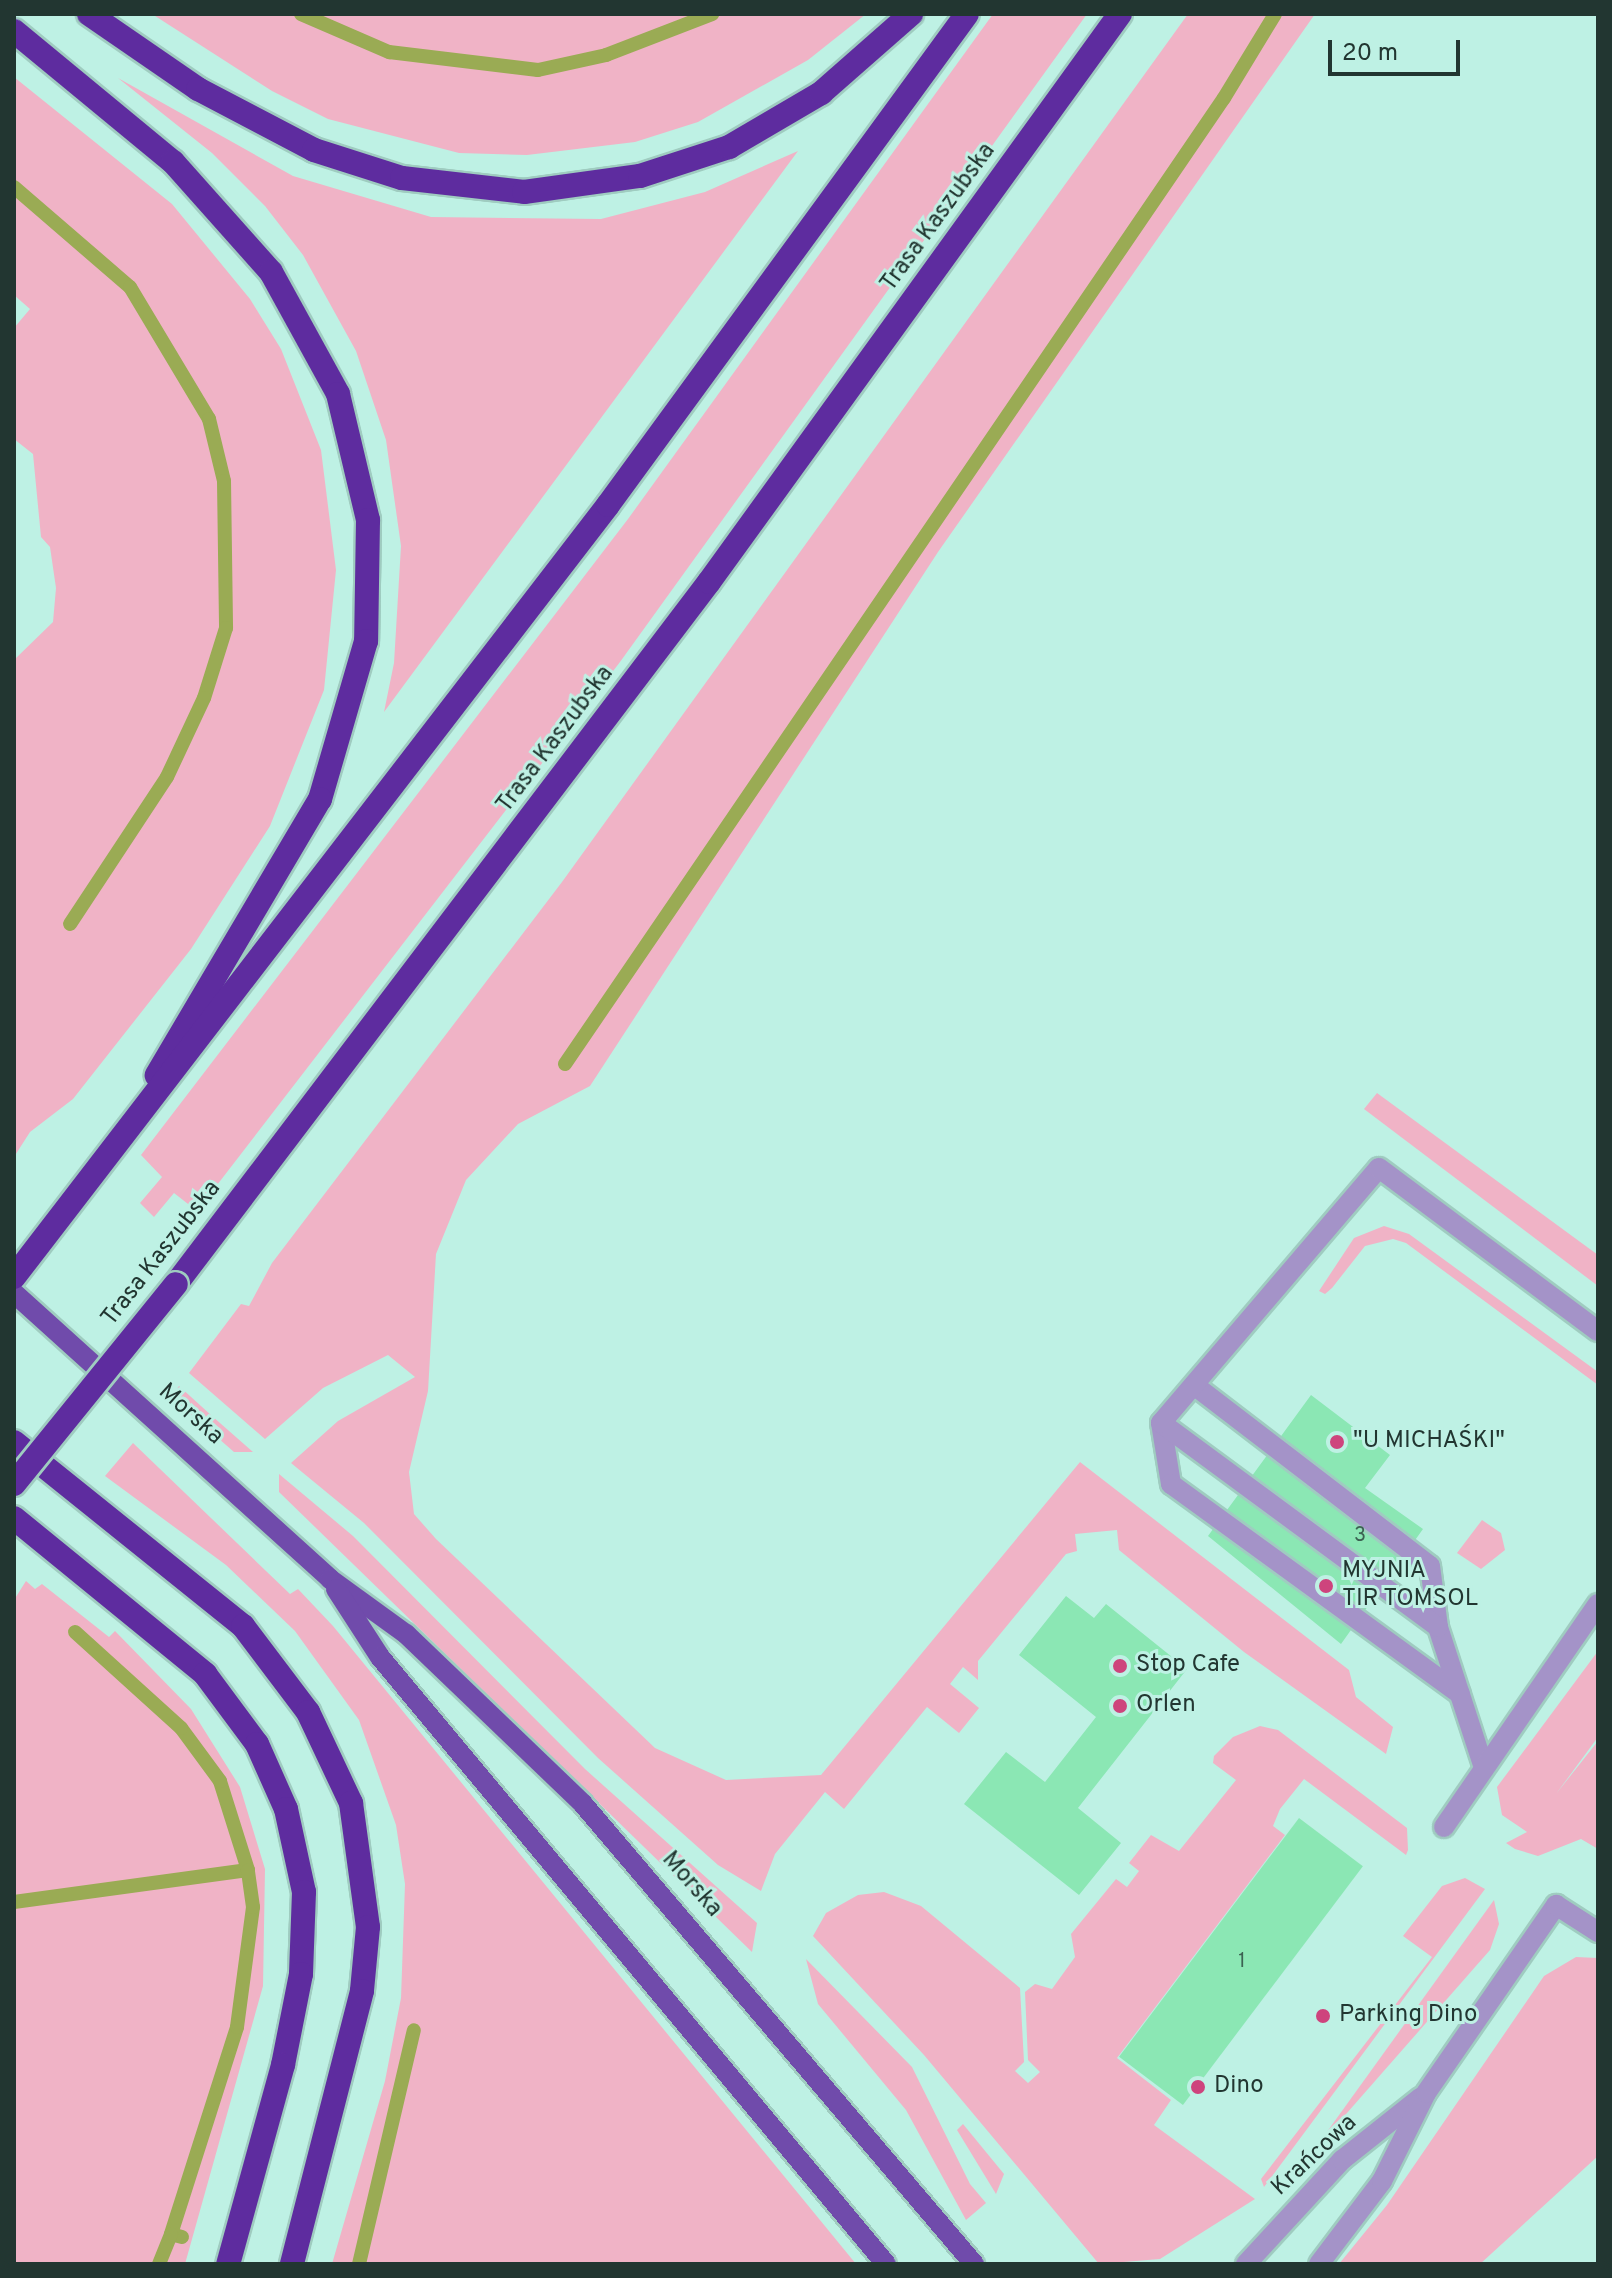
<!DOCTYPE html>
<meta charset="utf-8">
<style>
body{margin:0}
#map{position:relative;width:1612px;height:2278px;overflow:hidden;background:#bef1e4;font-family:Overpass,sans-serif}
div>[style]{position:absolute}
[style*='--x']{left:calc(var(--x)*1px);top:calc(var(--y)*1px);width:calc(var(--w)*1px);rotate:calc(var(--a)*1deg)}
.green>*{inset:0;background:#f0b3c6}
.stream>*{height:14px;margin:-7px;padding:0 7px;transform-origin:7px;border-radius:7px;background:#9aab54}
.building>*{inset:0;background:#8be7b4;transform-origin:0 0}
.roads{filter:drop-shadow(2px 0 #9fccc0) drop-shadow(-2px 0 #9fccc0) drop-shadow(0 2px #9fccc0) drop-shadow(0 -2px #9fccc0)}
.minor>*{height:20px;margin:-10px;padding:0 10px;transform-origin:10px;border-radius:10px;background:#a493c8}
.major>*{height:20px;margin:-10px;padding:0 10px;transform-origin:10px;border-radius:10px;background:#704bab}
.highway>*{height:24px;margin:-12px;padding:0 12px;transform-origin:12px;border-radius:12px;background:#5e2c9f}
.bridges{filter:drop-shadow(2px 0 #9fccc0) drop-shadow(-2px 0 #9fccc0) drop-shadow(0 2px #9fccc0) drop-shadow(0 -2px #9fccc0)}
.highway-bridge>*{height:24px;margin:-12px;padding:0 12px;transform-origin:12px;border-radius:12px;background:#5e2c9f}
.dots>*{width:22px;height:22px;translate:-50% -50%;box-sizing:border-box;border:4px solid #bef1e4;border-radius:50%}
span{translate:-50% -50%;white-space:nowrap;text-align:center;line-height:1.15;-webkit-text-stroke:6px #bef1e4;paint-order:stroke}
.number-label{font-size:20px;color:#3c6252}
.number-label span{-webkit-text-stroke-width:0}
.street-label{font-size:24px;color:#223631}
.poi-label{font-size:24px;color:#223631}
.left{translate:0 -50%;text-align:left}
.frame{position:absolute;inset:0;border:16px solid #223631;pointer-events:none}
.scale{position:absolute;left:1328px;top:40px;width:132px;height:36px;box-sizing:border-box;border:4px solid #223631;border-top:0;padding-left:10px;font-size:24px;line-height:28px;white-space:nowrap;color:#223631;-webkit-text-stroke:6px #bef1e4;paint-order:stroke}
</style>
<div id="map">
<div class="green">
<div style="clip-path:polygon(152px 14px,866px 14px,808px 60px,698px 122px,635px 142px,527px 155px,459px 153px,328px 119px,272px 91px)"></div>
<div style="clip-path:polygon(993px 14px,1087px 14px,620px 662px,197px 1211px,174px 1193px,154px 1217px,140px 1203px,162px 1177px,141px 1155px,628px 519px)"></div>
<div style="clip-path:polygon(1188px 14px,1315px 14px,938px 552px,590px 1086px,518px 1124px,466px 1180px,436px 1254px,428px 1391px,409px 1472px,414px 1514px,436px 1539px,655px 1748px,726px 1780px,821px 1775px,1080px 1462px,1349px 1670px,1356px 1697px,1393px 1727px,1386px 1754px,1244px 1652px,1119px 1550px,1117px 1530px,1075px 1534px,1077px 1551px,1066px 1554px,978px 1661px,978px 1680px,963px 1667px,950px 1684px,979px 1708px,959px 1733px,927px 1707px,844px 1809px,825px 1792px,775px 1854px,761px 1891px,718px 1865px,598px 1758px,364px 1523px,291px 1463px,338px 1421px,415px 1377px,388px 1355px,323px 1388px,265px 1439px,189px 1373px,241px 1304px,249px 1306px,272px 1263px,562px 882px)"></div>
<div style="clip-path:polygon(14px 77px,172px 204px,250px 299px,281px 349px,321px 450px,336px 570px,324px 690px,270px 826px,191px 949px,73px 1099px,30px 1132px,14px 1157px,14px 660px,53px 622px,56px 588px,50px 547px,41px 537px,33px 454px,14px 439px,14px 328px,30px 309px,14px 295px)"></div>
<div style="clip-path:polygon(118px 78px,293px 176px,431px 217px,601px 219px,705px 192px,798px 151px,384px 712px,394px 663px,401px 546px,386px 440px,356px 351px,303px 255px,265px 206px,212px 153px)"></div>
<div style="clip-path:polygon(1377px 1093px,1598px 1255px,1598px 1286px,1364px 1109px)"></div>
<div style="clip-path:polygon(1384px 1226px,1409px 1234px,1598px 1372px,1598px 1385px,1406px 1243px,1393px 1239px,1365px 1246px,1332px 1288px,1325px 1294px,1319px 1291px,1354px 1238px)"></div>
<div style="clip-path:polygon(179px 1386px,212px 1416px,253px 1452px,234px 1452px,171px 1397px)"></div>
<div style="clip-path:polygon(133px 1443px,290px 1594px,298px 1589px,333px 1626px,856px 2264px,332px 2264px,385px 2081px,401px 1998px,405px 1884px,396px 1825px,359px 1720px,295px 1631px,226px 1565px,105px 1476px)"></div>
<div style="clip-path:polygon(279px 1474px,353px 1536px,585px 1769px,757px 1923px,752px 1952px,279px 1492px)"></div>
<div style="clip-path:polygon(1482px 1520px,1501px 1533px,1505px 1550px,1481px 1569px,1457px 1553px)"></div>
<div style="clip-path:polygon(26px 1581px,35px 1589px,42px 1584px,109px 1637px,115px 1631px,191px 1709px,240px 1787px,265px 1869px,263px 1986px,185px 2264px,14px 2264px,14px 1600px)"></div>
<div style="clip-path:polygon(1598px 1651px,1598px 1737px,1556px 1794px,1598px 1741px,1598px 1849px,1581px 1839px,1538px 1856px,1515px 1849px,1506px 1843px,1527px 1832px,1502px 1815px,1497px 1787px)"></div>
<div style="clip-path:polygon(1260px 1726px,1278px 1730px,1407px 1828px,1408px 1850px,1406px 1855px,1304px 1779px,1280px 1809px,1273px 1826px,1285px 1835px,1117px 2058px,1171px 2100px,1154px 2125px,1255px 2199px,1160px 2259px,1099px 2264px,924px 2055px,813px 1936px,826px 1913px,858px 1895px,884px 1892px,921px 1906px,1020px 1988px,1024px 2062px,1015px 2071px,1028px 2083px,1040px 2072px,1028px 2060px,1025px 1992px,1035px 1984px,1052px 1989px,1075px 1957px,1071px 1934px,1116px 1879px,1127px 1887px,1139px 1871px,1129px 1863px,1151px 1835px,1179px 1851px,1236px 1780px,1213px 1763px,1214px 1756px,1233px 1737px)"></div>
<div style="clip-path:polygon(1465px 1878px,1485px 1889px,1264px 2187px,1261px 2179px,1432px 1957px,1403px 1936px,1442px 1886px)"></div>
<div style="clip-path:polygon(1494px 1900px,1499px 1924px,1490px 1950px,1311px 2154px)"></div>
<div style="clip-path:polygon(1576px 1957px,1598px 1958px,1598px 2156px,1480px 2264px,1339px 2264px,1387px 2205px,1544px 1976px)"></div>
<div style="clip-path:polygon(806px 1959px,912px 2067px,970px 2184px,986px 2203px,966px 2220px,906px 2110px,818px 2004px)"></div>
<div style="clip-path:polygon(963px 2124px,1004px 2174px,996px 2194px,957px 2130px)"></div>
</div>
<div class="stream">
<div style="--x:301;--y:14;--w:96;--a:23.4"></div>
<div style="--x:389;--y:52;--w:150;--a:6.9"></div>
<div style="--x:538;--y:70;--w:70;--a:-12.4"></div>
<div style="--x:606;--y:55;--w:114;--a:-21.1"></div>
<div style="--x:14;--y:187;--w:153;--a:40.8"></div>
<div style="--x:130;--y:287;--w:154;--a:59.1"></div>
<div style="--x:209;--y:419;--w:64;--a:76.4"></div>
<div style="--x:224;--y:481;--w:147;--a:89.2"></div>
<div style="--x:226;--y:628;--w:73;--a:107.4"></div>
<div style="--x:204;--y:698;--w:87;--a:115.1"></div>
<div style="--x:167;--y:777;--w:176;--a:123.4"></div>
<div style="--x:565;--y:1064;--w:1169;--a:-55.7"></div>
<div style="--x:1224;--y:98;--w:98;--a:-58.7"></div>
<div style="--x:14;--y:1902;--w:236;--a:-7.8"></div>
<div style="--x:248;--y:1870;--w:93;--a:-107.5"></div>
<div style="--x:220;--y:1781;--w:66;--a:-126.3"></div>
<div style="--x:181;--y:1728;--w:143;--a:-137.8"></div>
<div style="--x:182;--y:2237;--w:11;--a:-165"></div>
<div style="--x:171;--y:2234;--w:217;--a:-72.3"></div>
<div style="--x:237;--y:2027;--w:121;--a:-82.4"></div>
<div style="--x:253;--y:1907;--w:37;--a:-98"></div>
<div style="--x:159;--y:2264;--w:32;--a:-68"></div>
<div style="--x:359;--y:2264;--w:240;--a:-76.8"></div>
</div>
<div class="building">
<div style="clip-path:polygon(1311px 1395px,1390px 1455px,1365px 1488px,1423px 1529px,1341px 1644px,1208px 1536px)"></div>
<div style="clip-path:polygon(1066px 1596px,1094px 1618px,1106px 1604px,1187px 1669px,1078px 1808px,1121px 1843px,1079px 1895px,964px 1804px,1006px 1752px,1045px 1782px,1096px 1717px,1019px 1655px)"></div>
<div style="left:1299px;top:1818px;width:80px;height:299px;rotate:37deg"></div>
</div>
<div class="roads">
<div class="minor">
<div style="--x:1194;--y:1385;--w:297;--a:37.5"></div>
<div style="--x:1430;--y:1566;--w:62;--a:82.5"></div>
<div style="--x:1161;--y:1423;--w:62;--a:80.7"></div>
<div style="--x:1171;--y:1484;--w:357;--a:36"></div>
<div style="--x:1484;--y:1768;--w:148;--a:-108.1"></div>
<div style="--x:1438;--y:1627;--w:344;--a:-143.6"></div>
<div style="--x:1161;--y:1423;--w:335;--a:-49.5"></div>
<div style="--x:1379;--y:1168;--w:273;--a:36.7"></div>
<div style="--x:1444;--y:1827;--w:271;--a:-55.4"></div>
<div style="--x:1246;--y:2264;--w:142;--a:-47.3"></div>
<div style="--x:1342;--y:2160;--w:100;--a:-38.5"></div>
<div style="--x:1319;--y:2264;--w:104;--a:-52.8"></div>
<div style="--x:1382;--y:2181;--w:98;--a:-63.4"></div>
<div style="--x:1426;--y:2093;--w:229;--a:-55.3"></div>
<div style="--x:1556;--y:1905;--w:50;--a:32.7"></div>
</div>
<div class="major">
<div style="--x:14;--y:1293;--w:426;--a:42.1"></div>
<div style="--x:330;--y:1579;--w:94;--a:35.9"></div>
<div style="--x:406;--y:1634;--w:245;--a:43.8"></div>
<div style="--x:583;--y:1804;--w:604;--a:49.64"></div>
<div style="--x:336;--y:1589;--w:81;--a:57.1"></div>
<div style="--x:380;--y:1657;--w:790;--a:50.19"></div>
</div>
<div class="highway">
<div style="--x:89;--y:14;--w:132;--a:34.5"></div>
<div style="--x:198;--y:89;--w:131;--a:27.7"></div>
<div style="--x:314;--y:150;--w:92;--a:17.7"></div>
<div style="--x:402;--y:178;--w:123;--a:6.5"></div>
<div style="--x:524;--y:192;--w:117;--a:-7.9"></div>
<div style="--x:640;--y:176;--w:94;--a:-18"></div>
<div style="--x:729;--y:147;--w:107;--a:-30.4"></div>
<div style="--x:821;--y:93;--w:120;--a:-41.3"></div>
<div style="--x:14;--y:31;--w:206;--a:39.5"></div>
<div style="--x:173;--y:162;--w:147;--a:48.3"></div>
<div style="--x:271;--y:272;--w:139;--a:61.2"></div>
<div style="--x:338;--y:394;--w:130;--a:76.6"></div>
<div style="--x:368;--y:520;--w:121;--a:90.9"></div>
<div style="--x:366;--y:641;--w:165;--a:106.2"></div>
<div style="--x:320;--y:799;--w:321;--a:120.6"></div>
<div style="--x:14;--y:1277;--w:974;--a:-52.42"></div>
<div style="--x:608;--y:505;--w:608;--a:-53.83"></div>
<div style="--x:176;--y:1284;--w:881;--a:-52.79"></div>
<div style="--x:709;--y:582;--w:701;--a:-54.11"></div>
<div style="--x:14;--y:1442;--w:294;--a:38.8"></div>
<div style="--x:243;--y:1626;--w:108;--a:52.9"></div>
<div style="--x:308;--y:1712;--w:101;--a:64.7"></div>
<div style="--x:351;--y:1803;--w:125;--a:82.2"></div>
<div style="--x:368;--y:1927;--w:64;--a:95.4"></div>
<div style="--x:362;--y:1991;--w:282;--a:104.4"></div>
<div style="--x:14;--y:1518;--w:247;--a:39.2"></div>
<div style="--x:205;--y:1674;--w:87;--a:53.4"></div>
<div style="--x:257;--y:1744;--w:71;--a:66"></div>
<div style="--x:286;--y:1809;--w:85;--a:77.8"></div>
<div style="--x:304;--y:1892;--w:82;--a:92.1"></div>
<div style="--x:301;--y:1974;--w:93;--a:101.2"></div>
<div style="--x:283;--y:2065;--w:206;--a:105.4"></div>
</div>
</div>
<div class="bridges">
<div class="highway-bridge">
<div style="--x:14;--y:1484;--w:257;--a:-51"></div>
</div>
</div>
<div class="dots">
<div style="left:1337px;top:1442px;background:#ce447d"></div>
<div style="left:1326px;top:1586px;background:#ce447d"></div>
<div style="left:1120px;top:1666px;background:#ce447d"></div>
<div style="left:1120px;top:1706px;background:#ce447d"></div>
<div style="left:1323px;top:2016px;background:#ce447d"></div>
<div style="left:1198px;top:2087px;background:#ce447d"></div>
</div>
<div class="number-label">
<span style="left:1360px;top:1536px">3</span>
<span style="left:1242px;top:1962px">1</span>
</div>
<div class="street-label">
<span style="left:939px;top:218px;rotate:-54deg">Trasa Kaszubska</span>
<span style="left:556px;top:740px;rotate:-53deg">Trasa Kaszubska</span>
<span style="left:162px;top:1254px;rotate:-52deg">Trasa Kaszubska</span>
<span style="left:190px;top:1415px;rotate:42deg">Morska</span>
<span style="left:691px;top:1885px;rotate:49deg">Morska</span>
<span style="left:1315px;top:2156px;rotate:-43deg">Krańcowa</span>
</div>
<div class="poi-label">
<span class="left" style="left:1353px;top:1442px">"U MICHAŚKI"</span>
<span class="left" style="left:1342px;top:1586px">MYJNIA<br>TIR TOMSOL</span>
<span class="left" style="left:1136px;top:1666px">Stop Cafe</span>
<span class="left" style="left:1136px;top:1706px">Orlen</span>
<span class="left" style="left:1339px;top:2016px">Parking Dino</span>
<span class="left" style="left:1214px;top:2087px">Dino</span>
</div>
<div class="frame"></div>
<div class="scale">20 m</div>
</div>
